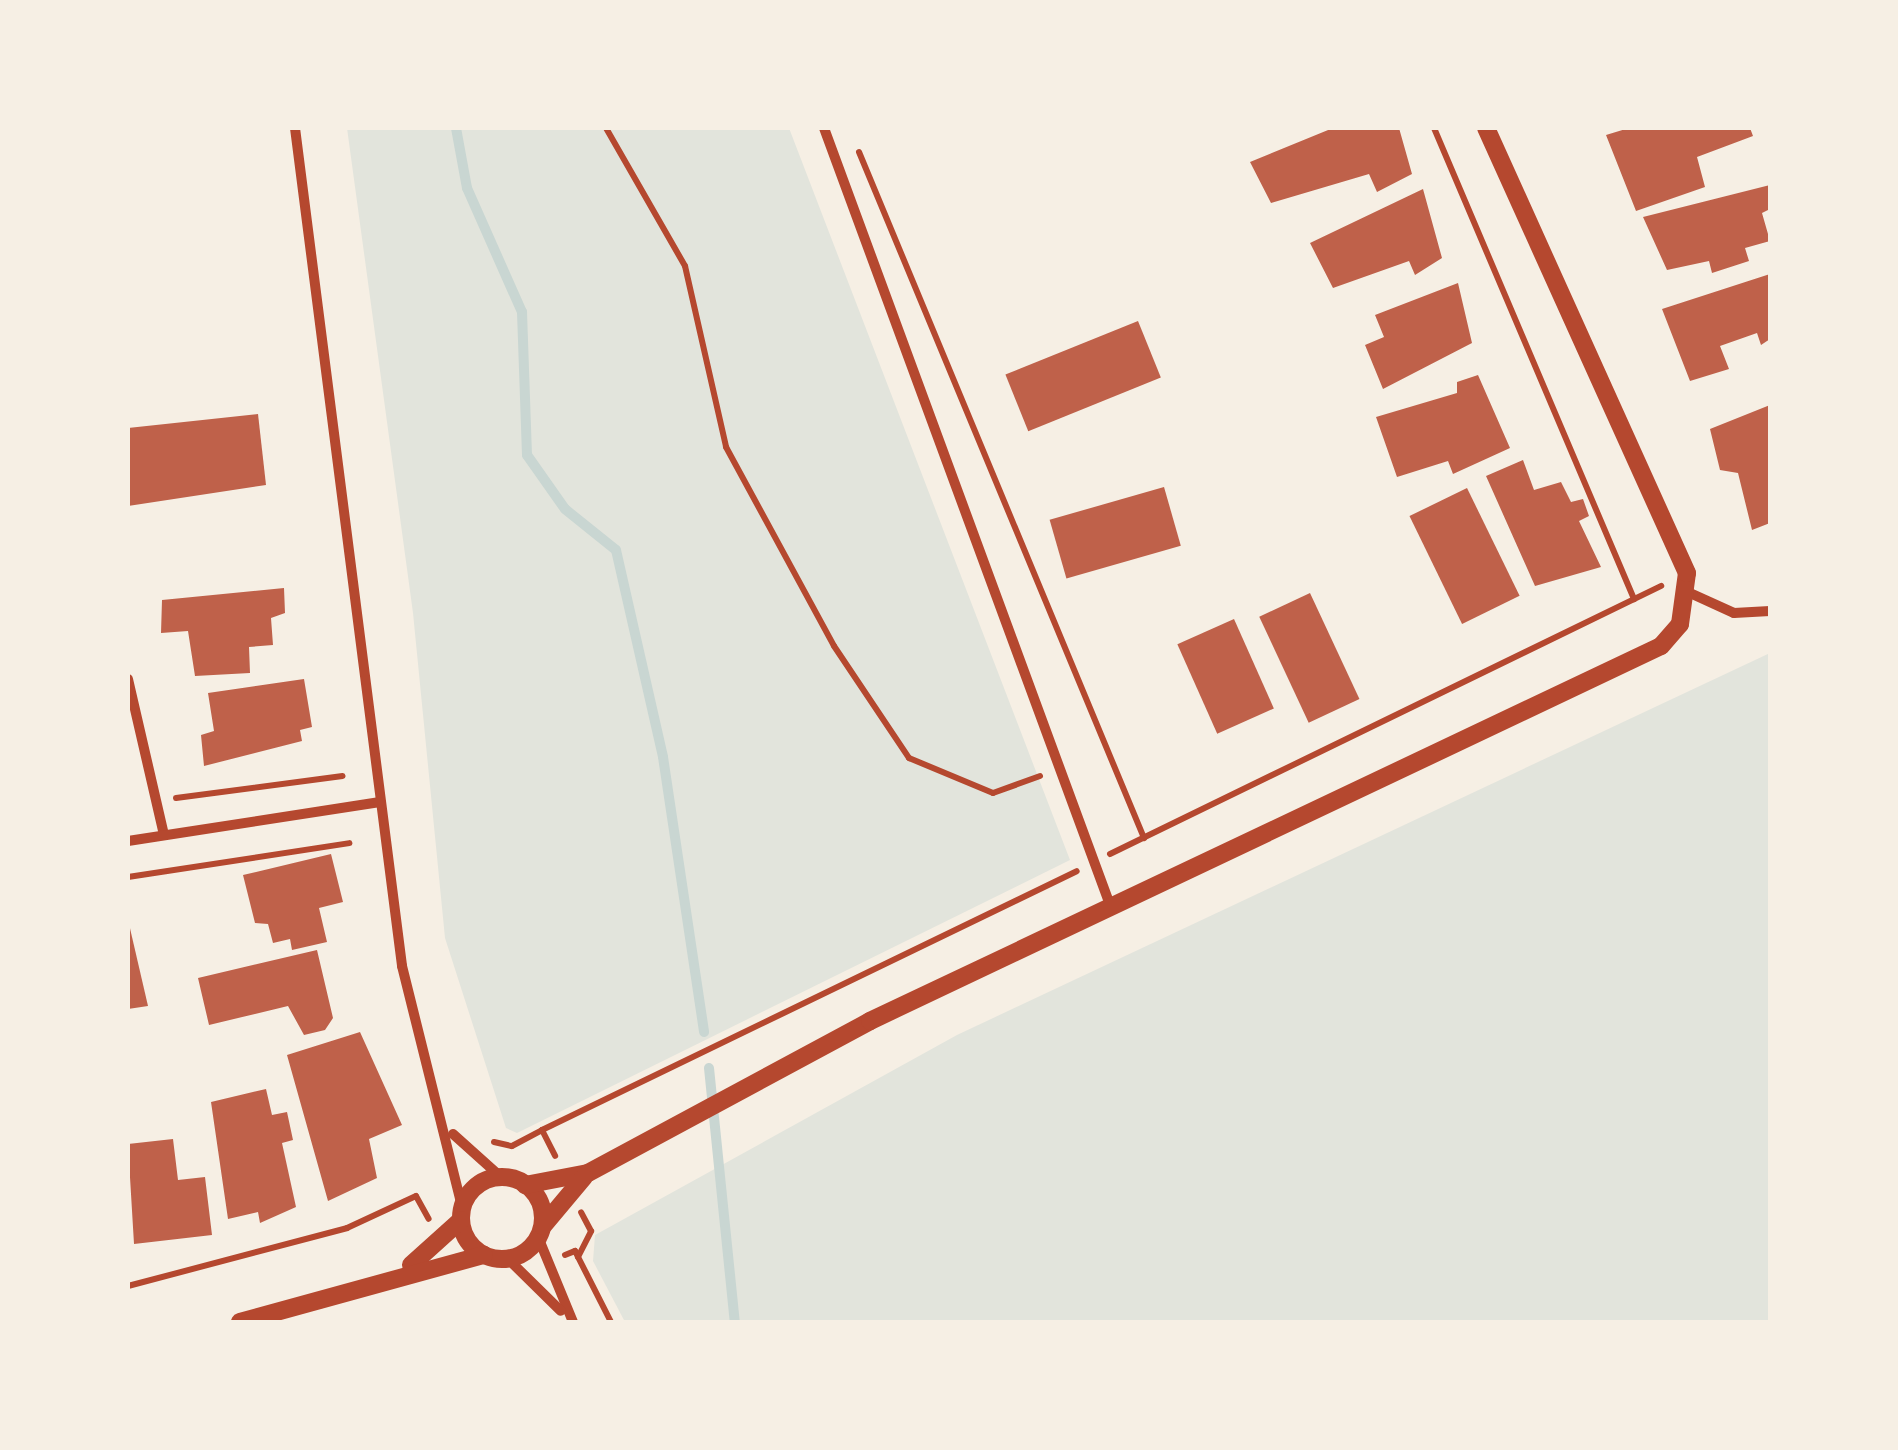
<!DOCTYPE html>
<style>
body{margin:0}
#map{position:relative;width:1898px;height:1450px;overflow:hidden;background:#f6efe4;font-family:Montserrat,sans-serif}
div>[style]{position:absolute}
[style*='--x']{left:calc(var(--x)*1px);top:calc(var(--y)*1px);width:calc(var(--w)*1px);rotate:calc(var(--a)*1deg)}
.green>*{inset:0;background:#e2e4dc}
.stream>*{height:10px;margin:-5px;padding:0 5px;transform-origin:5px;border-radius:5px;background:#c9d6d2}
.building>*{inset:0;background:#bf614a;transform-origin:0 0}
.path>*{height:6px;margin:-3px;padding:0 3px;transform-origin:3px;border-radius:3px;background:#b5482f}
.minor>*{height:10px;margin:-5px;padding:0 5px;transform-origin:5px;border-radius:5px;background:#b5482f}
.tertiary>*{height:18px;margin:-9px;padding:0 9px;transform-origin:9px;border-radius:9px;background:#b5482f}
.tertiary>.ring{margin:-9px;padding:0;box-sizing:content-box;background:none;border:18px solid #b5482f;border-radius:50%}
span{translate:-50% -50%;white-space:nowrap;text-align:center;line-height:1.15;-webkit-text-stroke:9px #f6efe4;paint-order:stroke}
.frame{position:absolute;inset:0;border:130px solid #f6efe4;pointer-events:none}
</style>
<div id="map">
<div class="green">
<div style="clip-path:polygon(347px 128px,789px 128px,1070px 860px,517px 1133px,506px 1128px,445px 938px,413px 613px)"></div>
<div style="clip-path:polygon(1770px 653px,1770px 1322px,625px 1322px,593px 1261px,595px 1235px,957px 1035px)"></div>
</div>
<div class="stream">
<div style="--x:456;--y:128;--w:61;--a:79.6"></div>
<div style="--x:467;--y:188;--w:136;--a:66.1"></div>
<div style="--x:522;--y:312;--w:143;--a:88"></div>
<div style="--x:527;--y:455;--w:66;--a:54.9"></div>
<div style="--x:565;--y:509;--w:65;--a:38.8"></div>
<div style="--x:616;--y:550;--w:212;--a:77.2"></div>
<div style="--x:663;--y:757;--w:278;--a:81.5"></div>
<div style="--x:709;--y:1068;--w:255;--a:84.2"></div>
</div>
<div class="building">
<div style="clip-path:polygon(1333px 128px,1399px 128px,1412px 174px,1377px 192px,1369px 174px,1271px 203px,1250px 162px)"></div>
<div style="clip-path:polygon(1629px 128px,1750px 128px,1753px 136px,1697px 157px,1705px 187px,1636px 211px,1606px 135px)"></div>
<div style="clip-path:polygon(1770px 185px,1770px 209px,1762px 213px,1770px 241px,1745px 248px,1749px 261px,1712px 273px,1709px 261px,1667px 270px,1643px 217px)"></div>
<div style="clip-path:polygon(1423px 189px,1442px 258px,1415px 275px,1409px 261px,1333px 288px,1310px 243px)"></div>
<div style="clip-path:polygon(1770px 274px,1770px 339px,1761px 345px,1757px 333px,1720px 346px,1729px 369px,1690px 381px,1662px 309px)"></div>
<div style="clip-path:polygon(1458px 283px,1472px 343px,1383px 389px,1365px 345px,1384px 337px,1375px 315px)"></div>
<div style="left:1138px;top:321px;width:61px;height:143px;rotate:68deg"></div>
<div style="clip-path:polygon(1478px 375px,1510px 448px,1453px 474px,1448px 461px,1397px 477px,1376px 417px,1457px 393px,1457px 382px)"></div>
<div style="clip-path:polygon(1770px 405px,1770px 523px,1752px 530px,1738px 473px,1720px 470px,1710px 429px)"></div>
<div style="clip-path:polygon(258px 414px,266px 485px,128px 506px,128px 428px)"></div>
<div style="clip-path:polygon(1523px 460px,1534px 490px,1561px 482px,1571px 502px,1583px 499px,1589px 516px,1579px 521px,1601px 567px,1535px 586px,1486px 476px)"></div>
<div style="left:1164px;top:487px;width:61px;height:119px;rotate:74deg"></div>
<div style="left:1467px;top:488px;width:120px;height:64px;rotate:64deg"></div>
<div style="clip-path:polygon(284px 588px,285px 613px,271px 618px,273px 645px,249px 647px,250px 673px,195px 676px,188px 631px,161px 633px,162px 600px)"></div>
<div style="left:1310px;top:593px;width:117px;height:56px;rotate:65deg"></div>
<div style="left:1234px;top:619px;width:98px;height:62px;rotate:66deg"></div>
<div style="clip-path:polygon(304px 679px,312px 727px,300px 730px,302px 741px,204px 766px,201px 735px,214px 731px,208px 693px)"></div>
<div style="clip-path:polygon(331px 854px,343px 902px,319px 908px,327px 942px,292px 950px,290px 939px,273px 943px,268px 924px,255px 923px,243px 875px)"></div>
<div style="clip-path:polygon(128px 924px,129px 924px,148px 1006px,128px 1009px)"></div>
<div style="clip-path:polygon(317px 950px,333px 1018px,325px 1030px,304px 1035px,288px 1006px,209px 1025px,198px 978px)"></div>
<div style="clip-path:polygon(360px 1032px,402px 1125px,369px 1139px,377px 1178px,328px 1201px,287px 1055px)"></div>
<div style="clip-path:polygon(266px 1089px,272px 1115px,287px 1112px,293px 1140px,282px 1143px,296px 1207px,260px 1223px,258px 1212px,228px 1219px,211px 1102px)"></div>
<div style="clip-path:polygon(173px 1139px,178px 1180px,205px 1177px,212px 1235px,134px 1244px,128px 1144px)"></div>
</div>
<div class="path">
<div style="--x:606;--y:128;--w:159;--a:60.2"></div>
<div style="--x:685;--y:266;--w:186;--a:77.2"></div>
<div style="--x:726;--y:447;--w:226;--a:61.5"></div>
<div style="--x:834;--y:646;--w:135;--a:56.2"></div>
<div style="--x:909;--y:758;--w:91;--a:22.6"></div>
<div style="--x:993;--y:793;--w:50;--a:-19.9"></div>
<div style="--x:1434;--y:128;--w:512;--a:66.99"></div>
<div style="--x:859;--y:152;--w:743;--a:67.44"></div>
<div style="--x:176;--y:798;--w:168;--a:-7.5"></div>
<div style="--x:1110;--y:854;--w:613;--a:-25.94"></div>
<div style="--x:128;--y:877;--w:224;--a:-8.7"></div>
<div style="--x:542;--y:1130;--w:594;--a:-25.83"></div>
<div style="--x:494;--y:1142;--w:18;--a:13"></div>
<div style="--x:512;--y:1146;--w:34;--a:-28"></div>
<div style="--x:542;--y:1130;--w:29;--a:63"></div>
<div style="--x:565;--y:1255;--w:11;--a:-22"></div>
<div style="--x:575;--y:1251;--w:80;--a:63.1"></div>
<div style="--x:578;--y:1257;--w:29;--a:-63"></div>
<div style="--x:591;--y:1231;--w:21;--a:-118"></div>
<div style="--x:128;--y:1286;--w:227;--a:-14.8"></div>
<div style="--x:347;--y:1228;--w:76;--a:-24.9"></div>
<div style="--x:416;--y:1196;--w:26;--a:61"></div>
</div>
<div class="minor">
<div style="--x:295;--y:128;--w:845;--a:82.72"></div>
<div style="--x:402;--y:966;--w:248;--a:76"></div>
<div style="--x:824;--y:128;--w:828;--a:69.79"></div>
<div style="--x:1690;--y:593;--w:48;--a:24.4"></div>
<div style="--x:1734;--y:613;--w:36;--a:-3"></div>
<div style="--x:128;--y:679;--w:160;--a:77"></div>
<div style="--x:128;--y:841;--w:255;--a:-8.8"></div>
<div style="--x:453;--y:1134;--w:64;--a:41.9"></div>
<div style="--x:538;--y:1237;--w:92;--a:67.6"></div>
<div style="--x:508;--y:1259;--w:74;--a:44.5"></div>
</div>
<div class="tertiary">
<div class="ring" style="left:461px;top:1177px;width:64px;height:64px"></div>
<div style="--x:525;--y:1185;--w:64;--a:-10.8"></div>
<div style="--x:588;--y:1173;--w:320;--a:-28.3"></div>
<div style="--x:870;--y:1021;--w:875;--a:-25.36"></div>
<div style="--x:1661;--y:646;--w:29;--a:-49"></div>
<div style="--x:1680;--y:624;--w:51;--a:-82.2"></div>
<div style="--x:1687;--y:573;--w:488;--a:-114.3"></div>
<div style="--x:543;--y:1226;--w:64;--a:-50.1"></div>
<div style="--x:411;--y:1265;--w:67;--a:-42"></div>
<div style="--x:240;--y:1322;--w:253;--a:-15.4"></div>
</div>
<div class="frame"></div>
</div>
